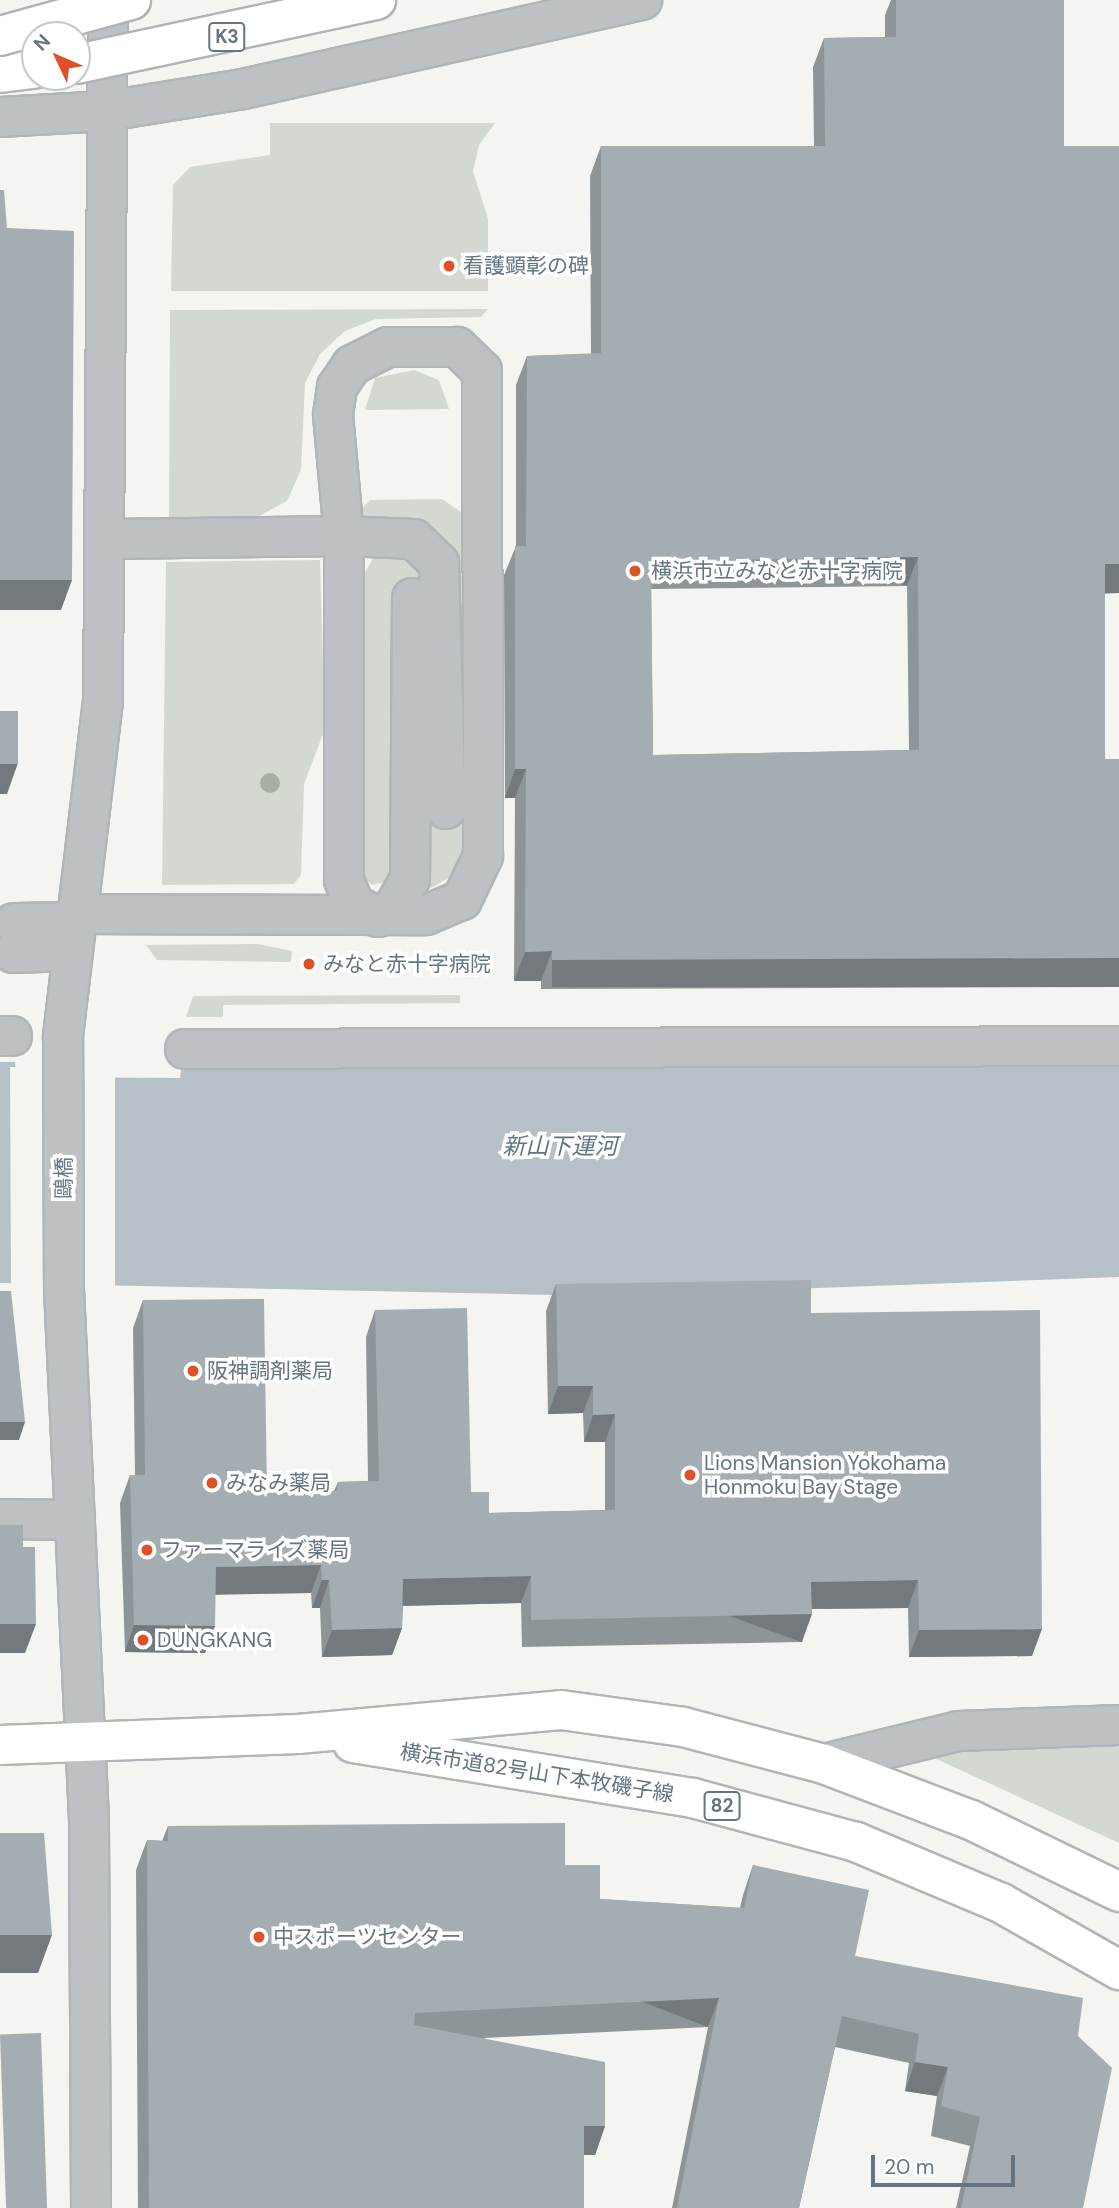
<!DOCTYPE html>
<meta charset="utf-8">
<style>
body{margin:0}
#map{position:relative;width:1119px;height:2208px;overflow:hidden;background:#f4f4f0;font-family:"DM Sans","Noto Sans JP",sans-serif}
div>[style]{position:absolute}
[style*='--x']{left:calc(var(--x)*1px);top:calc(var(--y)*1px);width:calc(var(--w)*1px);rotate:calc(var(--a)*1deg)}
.green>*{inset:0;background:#d3d9d0}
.water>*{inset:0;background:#b5c1c6}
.pier>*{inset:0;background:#f4f4f0}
.roads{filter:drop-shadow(2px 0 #b0b5b8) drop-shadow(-2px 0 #b0b5b8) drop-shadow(0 2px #b0b5b8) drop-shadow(0 -2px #b0b5b8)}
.minor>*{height:38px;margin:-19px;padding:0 19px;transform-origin:19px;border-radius:19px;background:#bdc1c4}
.major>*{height:38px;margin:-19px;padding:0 19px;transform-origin:19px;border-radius:19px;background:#fff}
.highway>*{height:38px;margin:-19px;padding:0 19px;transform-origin:19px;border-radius:19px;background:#fff}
.bridges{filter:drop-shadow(2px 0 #b0b4b7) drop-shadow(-2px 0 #b0b4b7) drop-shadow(0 2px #b0b4b7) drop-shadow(0 -2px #b0b4b7)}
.highway-bridge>*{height:38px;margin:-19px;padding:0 19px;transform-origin:19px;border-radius:19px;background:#fff}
.trees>*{width:20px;height:20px;margin:-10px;border-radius:50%;background:#a6b0a2}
.wall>*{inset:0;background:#8d9599}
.shaded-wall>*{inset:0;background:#73797d;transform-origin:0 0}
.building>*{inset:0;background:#a4adb2;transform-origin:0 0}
.dots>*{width:19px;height:19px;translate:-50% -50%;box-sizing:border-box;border:4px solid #fff;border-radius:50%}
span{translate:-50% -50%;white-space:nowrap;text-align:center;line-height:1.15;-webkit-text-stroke:7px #fff;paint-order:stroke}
.shield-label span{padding:2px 5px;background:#fff;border:2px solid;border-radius:5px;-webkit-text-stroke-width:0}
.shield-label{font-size:19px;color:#647481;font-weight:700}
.poi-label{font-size:21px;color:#647481}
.left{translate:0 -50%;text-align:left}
.street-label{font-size:21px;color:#647481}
.water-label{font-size:23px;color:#5f767f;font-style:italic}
.north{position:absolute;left:21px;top:21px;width:70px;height:70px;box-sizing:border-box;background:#fff;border:2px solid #c1c7cd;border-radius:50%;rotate:314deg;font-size:19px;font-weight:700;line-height:28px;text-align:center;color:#647481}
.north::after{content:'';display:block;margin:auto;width:24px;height:32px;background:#de5127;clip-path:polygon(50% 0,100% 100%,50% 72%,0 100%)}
.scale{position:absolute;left:871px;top:2155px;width:144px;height:32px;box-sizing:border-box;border:4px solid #647481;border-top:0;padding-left:9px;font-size:21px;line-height:24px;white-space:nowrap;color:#647481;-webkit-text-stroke:5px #fff;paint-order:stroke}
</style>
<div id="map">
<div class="green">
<div style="clip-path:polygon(270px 123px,495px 123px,479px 145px,473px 171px,488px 219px,488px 291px,171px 291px,173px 185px,190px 167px,270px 155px)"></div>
<div style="clip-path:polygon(488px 309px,481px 317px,376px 319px,345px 331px,320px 354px,305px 383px,301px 470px,287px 501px,257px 517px,169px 518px,170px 310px)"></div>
<div style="clip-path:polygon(414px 370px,439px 380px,449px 409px,365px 410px,375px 378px)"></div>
<div style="clip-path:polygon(442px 499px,465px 515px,470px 844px,455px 874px,431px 888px,425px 882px,425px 834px,432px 833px,432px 811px,462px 810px,460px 572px,451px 548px,431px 529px,366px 518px,362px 509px,370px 500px)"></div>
<div style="clip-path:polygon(411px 555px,422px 564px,396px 871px,390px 881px,372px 885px,363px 877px,364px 574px,374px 557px)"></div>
<div style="clip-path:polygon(320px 560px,325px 729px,304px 784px,301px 875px,294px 884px,162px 885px,166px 562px)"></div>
<div style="clip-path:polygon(258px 944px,292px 951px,291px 962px,157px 960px,146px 945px)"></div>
<div style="clip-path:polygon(460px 995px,460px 1003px,223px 1005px,223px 1017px,186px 1017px,193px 996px)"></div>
<div style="clip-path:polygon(1119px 1739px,1119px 1843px,908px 1746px)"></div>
</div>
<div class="water">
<div style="clip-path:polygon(0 1062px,15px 1062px,16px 1077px,180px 1078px,182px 1065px,1119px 1064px,1119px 1277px,597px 1296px,0 1283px)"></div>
</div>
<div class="pier">
<div style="clip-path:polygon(10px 1067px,19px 1067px,19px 1073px,115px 1074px,115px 1288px,11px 1286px)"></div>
</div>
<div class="roads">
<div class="minor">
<div style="--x:0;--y:117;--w:107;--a:-3.2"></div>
<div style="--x:107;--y:111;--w:138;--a:-9.2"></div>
<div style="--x:243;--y:89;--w:409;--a:-12.6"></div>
<div style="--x:412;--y:598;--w:281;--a:90.4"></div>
<div style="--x:410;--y:879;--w:38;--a:120"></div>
<div style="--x:391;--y:912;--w:14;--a:159"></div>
<div style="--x:378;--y:917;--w:27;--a:-153"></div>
<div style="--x:354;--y:905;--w:27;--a:-112"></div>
<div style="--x:344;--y:880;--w:344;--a:-90"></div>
<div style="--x:344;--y:536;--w:70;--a:2.5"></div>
<div style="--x:414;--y:539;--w:35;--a:44"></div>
<div style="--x:439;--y:563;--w:246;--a:88.4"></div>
<div style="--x:76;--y:914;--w:350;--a:0.2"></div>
<div style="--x:426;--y:915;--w:39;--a:-23"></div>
<div style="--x:462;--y:900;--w:49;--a:-64.5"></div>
<div style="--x:483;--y:856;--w:485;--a:-90.1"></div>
<div style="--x:482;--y:371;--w:35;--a:-136"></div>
<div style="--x:457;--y:347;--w:69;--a:180"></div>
<div style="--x:388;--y:347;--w:40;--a:153.4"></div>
<div style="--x:352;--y:365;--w:27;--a:124"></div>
<div style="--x:337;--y:387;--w:28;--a:98"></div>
<div style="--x:333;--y:415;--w:121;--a:84.8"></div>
<div style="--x:344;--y:536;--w:238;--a:179.3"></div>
<div style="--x:14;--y:923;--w:61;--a:-0.9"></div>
<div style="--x:13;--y:953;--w:59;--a:-1.9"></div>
<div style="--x:0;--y:1036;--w:12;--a:0"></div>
<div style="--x:185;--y:1049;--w:934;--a:-0.18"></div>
<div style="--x:0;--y:1519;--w:75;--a:0.8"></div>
<div style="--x:824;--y:1764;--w:138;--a:-13.8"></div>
<div style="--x:958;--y:1731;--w:161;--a:-2.1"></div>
<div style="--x:91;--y:2208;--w:388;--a:-90.3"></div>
<div style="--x:89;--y:1820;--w:531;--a:-92.7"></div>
<div style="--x:64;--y:1290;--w:254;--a:-90.2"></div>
<div style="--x:63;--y:1036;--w:336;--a:-83.2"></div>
<div style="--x:103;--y:702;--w:702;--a:-89.59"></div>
</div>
<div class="major">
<div style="--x:353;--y:1743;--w:344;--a:9.2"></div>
<div style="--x:693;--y:1798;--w:169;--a:15.1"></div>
<div style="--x:856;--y:1842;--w:157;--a:22.8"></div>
<div style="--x:1001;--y:1903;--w:136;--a:29.6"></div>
<div style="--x:0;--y:1745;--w:298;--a:-2.1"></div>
<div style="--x:298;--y:1734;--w:264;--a:-5.2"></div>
<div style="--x:561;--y:1710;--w:123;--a:7.9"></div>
<div style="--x:683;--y:1727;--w:146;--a:14.7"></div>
<div style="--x:824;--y:1764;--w:157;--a:20.9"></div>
<div style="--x:971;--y:1820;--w:165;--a:25.9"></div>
</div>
<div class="highway">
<div style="--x:0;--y:73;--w:35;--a:-7"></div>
</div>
</div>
<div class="bridges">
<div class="highway-bridge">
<div style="--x:0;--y:36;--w:136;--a:-15.4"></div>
<div style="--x:77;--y:64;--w:306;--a:-12.1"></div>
</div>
</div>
<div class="trees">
<div style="left:270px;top:783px"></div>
</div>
<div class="wall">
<div style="clip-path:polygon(evenodd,891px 0,1064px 0,1064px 146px,1119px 146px,1119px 593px,1105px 593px,1105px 759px,1119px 759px,1119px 987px,541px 989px,541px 981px,514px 981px,515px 798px,505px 798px,504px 575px,516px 546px,516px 385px,527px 356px,591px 354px,590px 176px,601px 146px,814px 146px,813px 67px,824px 38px,885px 37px,885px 15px,891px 0,907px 586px,909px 750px,653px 755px,651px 589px,907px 586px)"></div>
<div style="clip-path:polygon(556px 1284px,811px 1313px,1032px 1656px,909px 1657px,908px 1608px,812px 1609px,802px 1642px,522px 1647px,521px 1603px,403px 1606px,402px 1628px,392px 1655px,322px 1657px,320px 1608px,312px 1608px,311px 1593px,215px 1594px,215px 1626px,205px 1653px,125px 1652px,120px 1503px,130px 1475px,135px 1475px,133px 1328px,143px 1300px,267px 1493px,334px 1491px,338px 1482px,368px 1481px,366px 1337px,375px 1310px,471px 1492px,489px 1513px,605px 1510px,605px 1442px,584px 1442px,583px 1413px,548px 1414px,546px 1311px)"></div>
<div style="clip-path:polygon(168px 1826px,565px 1865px,600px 1899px,740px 1908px,743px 1895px,753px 1865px,855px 1956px,1078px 2036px,1083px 2208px,956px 2208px,970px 2146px,931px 2136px,937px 2096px,905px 2091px,909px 2063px,835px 2047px,799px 2208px,672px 2208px,708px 2027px,484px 2038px,605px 2126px,595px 2155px,584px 2155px,584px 2208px,138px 2208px,136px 1870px,147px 1840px,162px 1841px)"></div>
</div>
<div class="shaded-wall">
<div style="left:918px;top:557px;width:31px;height:267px;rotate:111deg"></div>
<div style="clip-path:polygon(1105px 564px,1119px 564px,1119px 593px,1095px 594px)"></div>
<div style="clip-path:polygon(0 580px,72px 580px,61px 610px,0 610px)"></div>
<div style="clip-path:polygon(18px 763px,7px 794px,0 794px,0 764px)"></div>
<div style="clip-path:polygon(515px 769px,526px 769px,515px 798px,505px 798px)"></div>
<div style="clip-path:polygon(552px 951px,541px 981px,514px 981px,525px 952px)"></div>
<div style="left:1119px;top:958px;width:29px;height:567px;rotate:90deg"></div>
<div style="clip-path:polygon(558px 1386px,593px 1386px,583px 1413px,548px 1414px)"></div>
<div style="clip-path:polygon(615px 1414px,605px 1442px,584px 1442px,593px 1415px)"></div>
<div style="clip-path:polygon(0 1422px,25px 1422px,19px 1440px,0 1440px)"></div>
<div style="clip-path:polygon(321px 1565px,311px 1593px,206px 1595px,216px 1567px)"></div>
<div style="clip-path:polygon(531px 1576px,521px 1603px,393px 1606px,403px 1579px)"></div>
<div style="clip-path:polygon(322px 1580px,329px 1580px,320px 1608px,312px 1608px)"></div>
<div style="clip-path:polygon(918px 1580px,908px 1608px,801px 1609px,811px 1582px)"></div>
<div style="left:812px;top:1614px;width:30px;height:281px;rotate:110deg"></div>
<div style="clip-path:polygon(0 1624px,36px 1624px,25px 1653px,0 1653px)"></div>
<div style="clip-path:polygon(134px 1625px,215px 1626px,205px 1653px,125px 1652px)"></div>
<div style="clip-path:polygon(402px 1628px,392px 1655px,322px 1657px,332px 1630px)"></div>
<div style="clip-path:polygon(1042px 1629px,1032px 1656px,909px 1657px,919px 1630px)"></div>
<div style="clip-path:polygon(0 1935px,52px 1935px,38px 1973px,0 1973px)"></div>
<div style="left:719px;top:1998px;width:31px;height:304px;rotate:111deg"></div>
<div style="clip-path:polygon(915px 2062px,948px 2067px,937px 2096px,905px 2091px)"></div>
<div style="clip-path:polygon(584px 2126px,605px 2126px,595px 2155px,573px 2155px)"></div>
</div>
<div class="building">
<div style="clip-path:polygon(evenodd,896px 0,1064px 0,1064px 146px,1119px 146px,1119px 564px,1105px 564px,1105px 759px,1119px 759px,1119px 958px,552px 960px,552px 951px,525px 952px,526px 769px,515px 769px,515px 546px,526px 546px,527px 356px,601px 353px,601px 146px,825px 146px,824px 38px,896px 37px,896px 0,918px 557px,919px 750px,653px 755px,651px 561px,918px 557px)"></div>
<div style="clip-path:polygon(0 190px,4px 190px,7px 228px,74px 231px,72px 580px,0 580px)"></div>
<div style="left:0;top:711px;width:18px;height:53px"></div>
<div style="clip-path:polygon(811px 1280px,811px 1313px,1040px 1310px,1042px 1629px,919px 1630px,918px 1580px,811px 1582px,812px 1614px,531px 1620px,531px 1576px,403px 1579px,402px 1628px,332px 1630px,329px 1580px,322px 1580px,321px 1565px,216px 1567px,215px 1626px,134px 1625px,130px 1475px,145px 1475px,143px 1300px,264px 1299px,267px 1493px,337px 1491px,338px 1482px,379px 1481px,375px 1310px,467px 1308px,471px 1492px,489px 1492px,489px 1513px,615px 1510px,615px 1414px,593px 1415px,593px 1386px,558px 1386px,556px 1284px)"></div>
<div style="clip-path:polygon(0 1291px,11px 1291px,25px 1422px,0 1422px)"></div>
<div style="clip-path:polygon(0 1525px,23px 1525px,23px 1547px,35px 1547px,36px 1624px,0 1624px)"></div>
<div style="clip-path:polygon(565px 1823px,565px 1865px,600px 1865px,600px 1899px,744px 1908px,753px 1865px,869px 1890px,855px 1956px,1083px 1998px,1078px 2036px,1112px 2068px,1083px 2208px,961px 2208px,980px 2117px,941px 2106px,948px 2067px,915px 2062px,919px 2034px,842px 2016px,799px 2208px,677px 2208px,719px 1998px,415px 2013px,414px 2025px,605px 2062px,605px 2126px,584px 2126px,584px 2208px,149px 2208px,147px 1840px,168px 1841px,168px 1826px)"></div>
<div style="clip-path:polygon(0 1833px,44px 1833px,52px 1935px,0 1935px)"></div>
<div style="left:41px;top:2033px;width:175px;height:41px;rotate:88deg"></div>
</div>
<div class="dots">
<div style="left:449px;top:266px;background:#de5127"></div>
<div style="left:635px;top:571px;background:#de5127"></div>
<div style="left:309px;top:964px;background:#de5127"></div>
<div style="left:193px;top:1371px;background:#de5127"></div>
<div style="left:690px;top:1475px;background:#de5127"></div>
<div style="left:212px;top:1483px;background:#de5127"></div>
<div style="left:147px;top:1550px;background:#de5127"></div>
<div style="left:143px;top:1640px;background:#de5127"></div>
<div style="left:259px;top:1937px;background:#de5127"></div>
</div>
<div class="shield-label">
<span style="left:227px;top:37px">K3</span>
<span style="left:722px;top:1806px">82</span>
</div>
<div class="poi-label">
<span class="left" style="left:463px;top:266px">看護顕彰の碑</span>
<span class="left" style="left:651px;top:571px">横浜市立みなと赤十字病院</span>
<span class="left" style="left:323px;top:964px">みなと赤十字病院</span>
<span class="left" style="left:207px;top:1371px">阪神調剤薬局</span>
<span class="left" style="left:704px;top:1475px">Lions Mansion Yokohama<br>Honmoku Bay Stage</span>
<span class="left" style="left:226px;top:1483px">みなみ薬局</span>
<span class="left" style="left:161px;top:1550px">ファーマライズ薬局</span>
<span class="left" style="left:157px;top:1640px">DUNGKANG</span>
<span class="left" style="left:273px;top:1937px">中スポーツセンター</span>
</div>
<div class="street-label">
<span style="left:64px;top:1178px;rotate:-90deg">鷗橋</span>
<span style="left:537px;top:1773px;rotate:9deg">横浜市道82号山下本牧磯子線</span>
</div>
<div class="water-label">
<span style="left:560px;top:1146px">新山下運河</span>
</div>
<div class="north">N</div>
<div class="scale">20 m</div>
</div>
